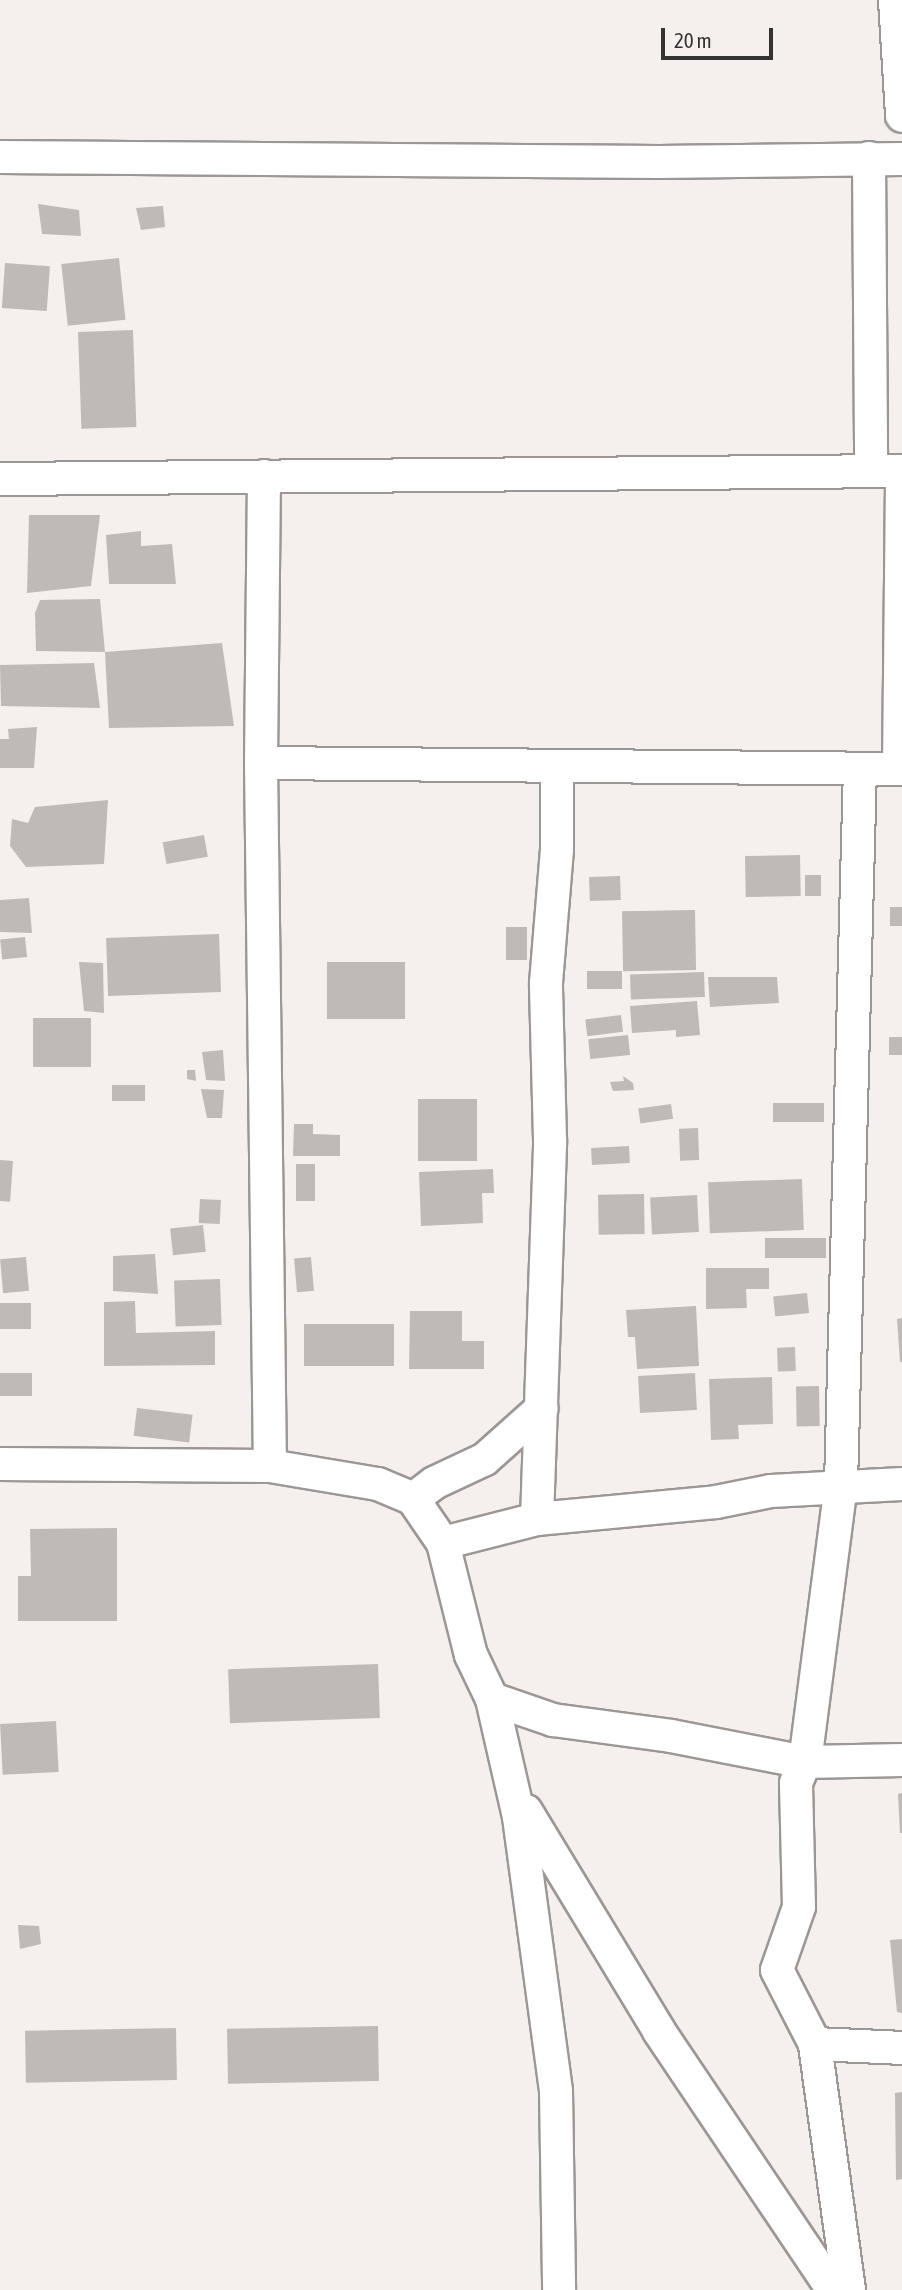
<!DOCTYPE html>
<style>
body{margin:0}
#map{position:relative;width:902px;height:2290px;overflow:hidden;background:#f5f0ee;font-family:"Asap Condensed",sans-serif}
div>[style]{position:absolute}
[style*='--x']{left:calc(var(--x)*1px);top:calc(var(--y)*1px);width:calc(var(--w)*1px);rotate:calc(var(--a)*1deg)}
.building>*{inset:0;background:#bfbab8;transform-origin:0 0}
.roads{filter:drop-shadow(2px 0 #9c9795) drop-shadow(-2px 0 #9c9795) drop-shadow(0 2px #9c9795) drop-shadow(0 -2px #9c9795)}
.minor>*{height:32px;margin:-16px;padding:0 16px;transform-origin:16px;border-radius:16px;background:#fff}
span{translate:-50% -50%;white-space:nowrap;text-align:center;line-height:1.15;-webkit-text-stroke:6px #f5f0ee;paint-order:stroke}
.scale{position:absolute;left:661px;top:28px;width:112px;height:32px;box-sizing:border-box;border:4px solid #353332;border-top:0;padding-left:9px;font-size:21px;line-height:24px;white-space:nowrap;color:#353332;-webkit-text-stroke:5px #f5f0ee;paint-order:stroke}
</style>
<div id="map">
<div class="building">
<div style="clip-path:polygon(38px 204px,79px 210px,81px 236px,42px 234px)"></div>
<div style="clip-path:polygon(163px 206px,165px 227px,141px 230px,136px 208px)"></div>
<div style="left:119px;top:258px;width:62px;height:58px;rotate:84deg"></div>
<div style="left:5px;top:263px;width:45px;height:45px;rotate:4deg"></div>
<div style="left:133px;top:330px;width:97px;height:55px;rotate:88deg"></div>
<div style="clip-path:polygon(29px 515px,100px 515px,91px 586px,27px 593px)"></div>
<div style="clip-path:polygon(141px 531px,141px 546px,172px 544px,176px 584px,109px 584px,106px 535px)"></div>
<div style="clip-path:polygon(100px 599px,105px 652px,36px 651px,35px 613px,40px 600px)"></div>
<div style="clip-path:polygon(222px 643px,234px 726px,109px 728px,105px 652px)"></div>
<div style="clip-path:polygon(94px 663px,100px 708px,1px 706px,0 665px)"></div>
<div style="clip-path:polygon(37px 727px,34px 768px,0 768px,0 739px,9px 739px,8px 729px)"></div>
<div style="clip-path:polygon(108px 800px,104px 864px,26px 867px,10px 846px,12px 819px,28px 823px,35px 807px)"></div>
<div style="left:204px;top:835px;width:22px;height:42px;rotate:80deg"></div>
<div style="left:800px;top:855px;width:41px;height:55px;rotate:89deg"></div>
<div style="left:821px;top:875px;width:21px;height:16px;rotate:90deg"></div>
<div style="left:620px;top:876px;width:24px;height:31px;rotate:88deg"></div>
<div style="clip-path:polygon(29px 898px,32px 933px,0 932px,0 900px)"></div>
<div style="left:902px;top:907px;width:19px;height:12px;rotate:90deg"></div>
<div style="left:695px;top:910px;width:60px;height:73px;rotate:89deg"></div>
<div style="left:506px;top:927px;width:21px;height:33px"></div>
<div style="left:219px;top:934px;width:58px;height:113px;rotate:88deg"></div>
<div style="left:25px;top:937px;width:20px;height:25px;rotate:84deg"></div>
<div style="clip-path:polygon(79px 962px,103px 963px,104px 1013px,84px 1011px)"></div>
<div style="left:327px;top:962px;width:78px;height:57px"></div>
<div style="left:587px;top:971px;width:35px;height:18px"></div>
<div style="left:704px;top:972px;width:25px;height:74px;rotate:88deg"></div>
<div style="clip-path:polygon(708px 977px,777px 977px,779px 1003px,710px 1007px)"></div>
<div style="clip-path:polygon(697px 1001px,700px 1035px,676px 1037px,676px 1030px,632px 1033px,630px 1006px)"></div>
<div style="left:621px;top:1015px;width:17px;height:36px;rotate:83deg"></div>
<div style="left:33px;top:1018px;width:58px;height:49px"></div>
<div style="left:628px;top:1035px;width:20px;height:40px;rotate:84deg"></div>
<div style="left:902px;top:1037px;width:18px;height:13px;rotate:90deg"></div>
<div style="clip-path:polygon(223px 1050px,225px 1081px,206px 1080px,202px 1052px)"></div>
<div style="clip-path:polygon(187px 1070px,195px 1070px,196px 1081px,187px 1079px)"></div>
<div style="clip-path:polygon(623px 1076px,633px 1083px,634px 1090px,613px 1091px,610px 1082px,624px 1081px)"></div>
<div style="left:145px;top:1085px;width:16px;height:33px;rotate:90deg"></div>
<div style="clip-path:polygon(201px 1089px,224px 1090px,222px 1118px,207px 1118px)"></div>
<div style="left:477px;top:1099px;width:62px;height:59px;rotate:90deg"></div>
<div style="left:824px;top:1103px;width:19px;height:51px;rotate:90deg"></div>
<div style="left:671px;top:1104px;width:15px;height:33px;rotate:82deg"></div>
<div style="clip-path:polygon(294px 1124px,313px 1124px,313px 1134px,340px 1135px,340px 1156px,293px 1156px)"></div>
<div style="left:698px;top:1128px;width:32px;height:19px;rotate:88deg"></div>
<div style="left:629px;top:1146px;width:17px;height:38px;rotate:87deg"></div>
<div style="left:0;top:1160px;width:13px;height:41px;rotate:4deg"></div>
<div style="left:296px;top:1164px;width:19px;height:37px"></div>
<div style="clip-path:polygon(493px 1169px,494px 1193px,482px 1193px,483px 1223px,421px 1226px,419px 1172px)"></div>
<div style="left:802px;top:1179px;width:51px;height:94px;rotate:88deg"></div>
<div style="left:644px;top:1194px;width:40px;height:46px;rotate:89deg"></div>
<div style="left:697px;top:1195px;width:37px;height:47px;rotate:87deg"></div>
<div style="left:200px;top:1199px;width:21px;height:24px;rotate:3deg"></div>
<div style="left:203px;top:1225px;width:27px;height:33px;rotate:84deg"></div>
<div style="left:826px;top:1238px;width:20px;height:61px;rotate:90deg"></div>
<div style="clip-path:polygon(155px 1254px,158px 1294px,113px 1291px,113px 1256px)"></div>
<div style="left:26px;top:1257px;width:34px;height:26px;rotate:85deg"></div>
<div style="left:311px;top:1257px;width:34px;height:17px;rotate:85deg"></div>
<div style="clip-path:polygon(706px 1268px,769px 1268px,769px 1289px,746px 1289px,747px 1308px,706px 1309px)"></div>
<div style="left:220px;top:1279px;width:46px;height:46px;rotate:88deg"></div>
<div style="left:807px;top:1293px;width:20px;height:34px;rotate:84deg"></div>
<div style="clip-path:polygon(135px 1301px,136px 1333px,215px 1331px,215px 1365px,104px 1366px,104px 1302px)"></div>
<div style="left:0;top:1303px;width:31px;height:26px"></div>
<div style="clip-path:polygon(696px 1306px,699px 1366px,637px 1369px,635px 1337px,628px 1337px,626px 1310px)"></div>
<div style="clip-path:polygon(410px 1311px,462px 1311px,462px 1341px,484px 1341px,484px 1369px,409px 1369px)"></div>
<div style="clip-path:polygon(902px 1318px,902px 1362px,900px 1362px,897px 1319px)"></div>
<div style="left:304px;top:1324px;width:90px;height:42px"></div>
<div style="left:795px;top:1347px;width:24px;height:18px;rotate:88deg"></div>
<div style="left:0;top:1373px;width:32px;height:23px"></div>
<div style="left:695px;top:1373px;width:37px;height:57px;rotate:87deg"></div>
<div style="clip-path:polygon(772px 1377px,773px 1424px,738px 1425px,739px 1439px,711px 1440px,709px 1379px)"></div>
<div style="left:819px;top:1386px;width:40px;height:23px;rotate:89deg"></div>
<div style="left:137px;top:1408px;width:56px;height:28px;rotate:7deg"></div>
<div style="clip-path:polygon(117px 1528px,117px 1621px,18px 1621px,18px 1576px,31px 1576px,30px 1529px)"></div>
<div style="left:378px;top:1664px;width:54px;height:150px;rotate:88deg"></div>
<div style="left:56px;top:1721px;width:51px;height:56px;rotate:87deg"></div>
<div style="clip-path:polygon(902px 1793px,902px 1833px,900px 1833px,898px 1794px)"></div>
<div style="clip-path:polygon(18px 1925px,39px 1926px,41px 1944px,20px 1949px)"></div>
<div style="clip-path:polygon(902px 1939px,902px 2013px,897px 2012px,890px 1940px)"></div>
<div style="left:378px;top:2026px;width:55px;height:151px;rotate:89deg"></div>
<div style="left:176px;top:2028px;width:52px;height:151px;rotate:89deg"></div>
<div style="clip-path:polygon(902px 2092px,902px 2179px,896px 2180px,895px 2093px)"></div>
</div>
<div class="roads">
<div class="minor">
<div style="--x:895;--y:0;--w:116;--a:86.5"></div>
<div style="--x:0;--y:157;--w:659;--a:0.43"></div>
<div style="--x:659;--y:162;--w:243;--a:-0.7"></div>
<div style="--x:869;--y:158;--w:313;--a:89.6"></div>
<div style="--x:264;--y:476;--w:287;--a:90.6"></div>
<div style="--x:261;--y:763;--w:703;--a:89.27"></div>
<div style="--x:0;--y:479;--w:902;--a:-0.51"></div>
<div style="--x:261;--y:763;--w:641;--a:0.54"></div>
<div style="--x:899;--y:769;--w:298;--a:-89.4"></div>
<div style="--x:0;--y:1464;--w:270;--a:0.4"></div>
<div style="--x:270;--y:1466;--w:109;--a:9.5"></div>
<div style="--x:378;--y:1484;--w:38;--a:23"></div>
<div style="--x:413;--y:1499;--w:53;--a:55.7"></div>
<div style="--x:443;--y:1543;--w:97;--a:-14.3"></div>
<div style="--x:537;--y:1519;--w:180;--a:-5.4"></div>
<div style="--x:716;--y:1502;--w:56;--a:-11.3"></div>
<div style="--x:771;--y:1491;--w:131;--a:-3.1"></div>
<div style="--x:413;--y:1499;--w:26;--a:-37"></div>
<div style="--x:434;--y:1483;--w:56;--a:-25.2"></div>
<div style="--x:485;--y:1459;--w:76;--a:-41.8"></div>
<div style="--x:537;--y:1519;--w:379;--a:-88"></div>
<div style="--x:550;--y:1140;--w:157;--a:-91.5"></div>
<div style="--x:546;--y:983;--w:133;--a:-85.3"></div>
<div style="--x:557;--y:850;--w:83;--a:-90"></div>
<div style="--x:443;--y:1543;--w:115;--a:76"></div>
<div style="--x:471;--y:1655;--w:49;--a:64.5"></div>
<div style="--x:492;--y:1699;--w:121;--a:77.1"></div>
<div style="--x:519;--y:1817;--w:276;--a:82.3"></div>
<div style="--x:556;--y:2091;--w:199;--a:89.1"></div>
<div style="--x:492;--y:1699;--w:65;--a:19"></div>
<div style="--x:553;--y:1720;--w:119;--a:7.7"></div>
<div style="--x:671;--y:1736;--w:136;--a:11"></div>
<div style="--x:805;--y:1762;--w:97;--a:-1.2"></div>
<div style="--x:526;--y:1811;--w:257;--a:58.8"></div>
<div style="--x:659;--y:2031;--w:312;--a:56.1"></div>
<div style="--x:815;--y:2044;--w:87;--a:2.6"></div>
<div style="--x:849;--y:2290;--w:248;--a:-97.9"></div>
<div style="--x:815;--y:2044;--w:83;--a:-117.2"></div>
<div style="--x:777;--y:1970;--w:67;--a:-70.8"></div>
<div style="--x:799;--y:1907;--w:124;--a:-91.4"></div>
<div style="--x:796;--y:1783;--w:23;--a:-67"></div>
<div style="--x:805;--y:1762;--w:280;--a:-82.6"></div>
<div style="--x:841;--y:1484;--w:715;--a:-88.48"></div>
</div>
</div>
<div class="scale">20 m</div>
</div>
